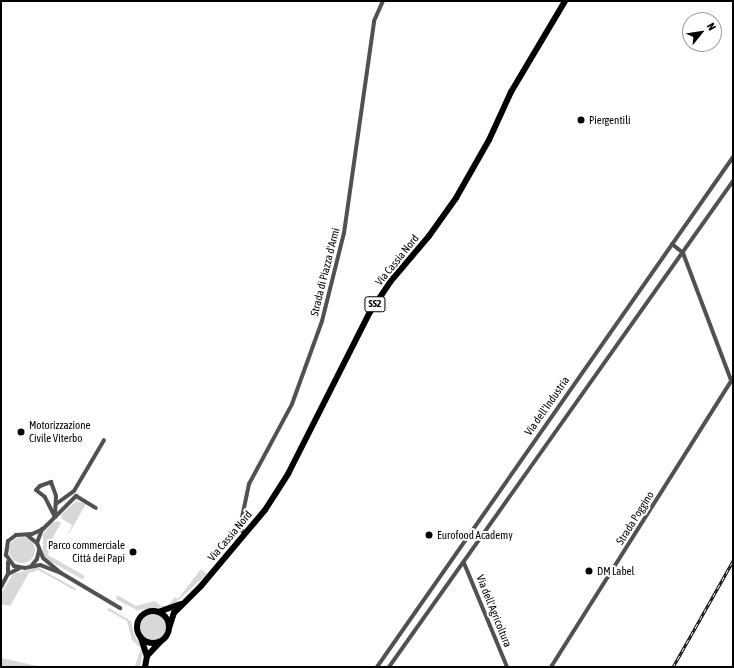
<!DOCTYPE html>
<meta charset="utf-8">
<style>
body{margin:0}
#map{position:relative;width:734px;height:668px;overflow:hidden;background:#fff;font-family:"Asap Condensed",sans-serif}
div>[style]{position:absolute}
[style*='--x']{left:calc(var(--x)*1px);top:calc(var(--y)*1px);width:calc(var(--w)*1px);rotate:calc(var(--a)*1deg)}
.green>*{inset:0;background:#d8d8d8}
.round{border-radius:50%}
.minor>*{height:4px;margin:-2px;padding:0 2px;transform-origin:2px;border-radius:2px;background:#515151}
.primary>*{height:6px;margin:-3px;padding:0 3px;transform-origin:3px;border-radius:3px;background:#000}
.primary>.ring{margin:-3px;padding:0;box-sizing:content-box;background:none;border:6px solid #000;border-radius:50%}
.rail>*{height:3px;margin-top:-1.5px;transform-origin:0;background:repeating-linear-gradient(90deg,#fff 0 4.5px,#000 0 9px);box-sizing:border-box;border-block:1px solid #000}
.dots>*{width:11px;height:11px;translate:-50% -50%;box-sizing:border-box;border:2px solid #fff;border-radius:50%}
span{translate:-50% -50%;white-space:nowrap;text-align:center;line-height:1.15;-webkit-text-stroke:4px #fff;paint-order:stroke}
.shield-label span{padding:1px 3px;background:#fff;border:1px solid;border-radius:3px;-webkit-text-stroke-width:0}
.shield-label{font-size:10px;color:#000;font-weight:700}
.poi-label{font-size:11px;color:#000}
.left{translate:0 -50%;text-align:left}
.right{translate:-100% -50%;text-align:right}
.street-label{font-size:11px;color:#000}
.frame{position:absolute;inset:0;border:2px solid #000;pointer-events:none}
.north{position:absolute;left:682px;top:12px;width:40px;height:40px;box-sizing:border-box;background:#fff;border:1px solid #999;border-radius:50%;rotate:60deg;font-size:11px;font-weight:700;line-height:16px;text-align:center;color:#000}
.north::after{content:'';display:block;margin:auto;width:14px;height:18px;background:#000;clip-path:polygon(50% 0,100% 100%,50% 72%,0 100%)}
</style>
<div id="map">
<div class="green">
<div style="clip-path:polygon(76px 501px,86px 504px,67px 537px,72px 525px,62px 519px,61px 515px)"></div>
<div style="clip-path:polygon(58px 521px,61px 523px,46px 549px,49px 551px,48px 555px,85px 576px,82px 579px,46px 559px,43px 553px,43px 534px,52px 523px)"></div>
<div class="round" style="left:9px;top:537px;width:26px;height:26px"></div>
<div style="clip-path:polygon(37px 567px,75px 588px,76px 591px,38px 570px,29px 573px,10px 606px,1px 604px,1px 594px,13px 574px)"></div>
<div style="clip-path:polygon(201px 569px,207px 574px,172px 606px,137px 610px,116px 599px,117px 595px,136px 606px,155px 601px,161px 606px,167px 606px,175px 597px,178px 599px)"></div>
<div style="clip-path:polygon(109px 608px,131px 621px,134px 634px,143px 651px,140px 667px,135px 666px,141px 648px,132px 640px,127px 621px,107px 610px)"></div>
<div class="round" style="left:139px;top:614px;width:28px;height:28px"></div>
<div style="clip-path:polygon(1px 658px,42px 667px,1px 667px)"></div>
</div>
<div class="minor">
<div style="--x:672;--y:244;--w:14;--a:39"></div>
<div style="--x:683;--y:253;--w:136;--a:69.3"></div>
<div style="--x:51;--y:482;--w:15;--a:70"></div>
<div style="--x:56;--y:496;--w:21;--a:93"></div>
<div style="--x:55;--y:517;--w:22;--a:-117"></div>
<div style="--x:45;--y:497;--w:11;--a:-142"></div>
<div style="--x:36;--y:490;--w:6;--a:-45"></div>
<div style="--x:40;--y:486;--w:12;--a:-20"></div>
<div style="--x:56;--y:504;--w:22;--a:-36"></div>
<div style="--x:74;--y:491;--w:59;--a:-59.5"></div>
<div style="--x:244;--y:534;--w:8;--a:-120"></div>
<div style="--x:240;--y:527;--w:44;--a:-78.2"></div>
<div style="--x:249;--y:484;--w:91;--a:-61.7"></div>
<div style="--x:292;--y:404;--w:88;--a:-70.1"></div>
<div style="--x:322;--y:321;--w:91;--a:-76"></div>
<div style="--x:344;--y:233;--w:214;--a:-81.9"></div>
<div style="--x:374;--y:21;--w:22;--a:-66"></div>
<div style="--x:27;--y:535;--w:13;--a:39"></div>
<div style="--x:37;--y:543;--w:16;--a:68"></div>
<div style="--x:43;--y:558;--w:23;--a:40"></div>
<div style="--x:61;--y:573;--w:69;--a:30.7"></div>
<div style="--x:37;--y:543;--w:15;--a:-70"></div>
<div style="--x:464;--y:563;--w:113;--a:67.5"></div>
<div style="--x:32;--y:565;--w:8;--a:-50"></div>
<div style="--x:37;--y:559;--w:9;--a:-77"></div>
<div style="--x:61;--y:573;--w:22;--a:-159"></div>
<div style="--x:40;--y:565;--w:15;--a:169"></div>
<div style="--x:25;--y:568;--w:11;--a:-170"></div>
<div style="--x:14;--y:566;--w:14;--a:-126"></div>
<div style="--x:6;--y:555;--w:14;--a:-82"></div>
<div style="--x:8;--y:541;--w:10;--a:-37"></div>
<div style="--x:16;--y:535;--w:16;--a:-4"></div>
<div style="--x:32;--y:534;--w:12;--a:-24"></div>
<div style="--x:43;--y:529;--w:47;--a:-45"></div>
<div style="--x:76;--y:496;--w:23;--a:31"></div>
<div style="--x:8;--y:574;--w:13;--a:-27"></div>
<div style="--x:1;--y:587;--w:15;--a:-62"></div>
<div style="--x:8;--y:574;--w:12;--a:-90"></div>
<div style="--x:377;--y:667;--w:622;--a:-55.08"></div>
<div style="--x:389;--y:667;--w:595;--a:-54.71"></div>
<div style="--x:551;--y:667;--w:342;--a:-57.8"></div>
</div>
<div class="primary">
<div class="ring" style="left:137px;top:611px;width:26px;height:26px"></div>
<div style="--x:158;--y:612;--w:24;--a:-19"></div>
<div style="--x:169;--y:628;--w:16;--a:-72"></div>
<div style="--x:174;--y:613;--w:38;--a:-45"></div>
<div style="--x:201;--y:586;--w:99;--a:-49.9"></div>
<div style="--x:265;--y:510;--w:43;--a:-57.4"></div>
<div style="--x:288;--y:474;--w:182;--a:-63.2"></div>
<div style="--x:370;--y:312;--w:36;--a:-56"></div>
<div style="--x:390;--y:282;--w:60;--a:-49.7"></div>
<div style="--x:429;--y:236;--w:47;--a:-54.6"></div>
<div style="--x:456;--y:198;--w:67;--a:-60.4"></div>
<div style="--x:489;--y:140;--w:53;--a:-65.4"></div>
<div style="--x:511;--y:92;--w:106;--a:-59.3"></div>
<div style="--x:141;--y:638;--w:19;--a:72"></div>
<div style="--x:147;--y:656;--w:11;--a:100"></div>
<div style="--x:147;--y:656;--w:19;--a:-47"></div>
</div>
<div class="rail">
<div style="--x:673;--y:667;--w:122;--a:-60.5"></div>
</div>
<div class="dots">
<div style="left:581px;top:120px;background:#000"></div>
<div style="left:21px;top:432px;background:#000"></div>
<div style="left:429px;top:535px;background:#000"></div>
<div style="left:133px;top:552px;background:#000"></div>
<div style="left:589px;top:571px;background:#000"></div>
</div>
<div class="shield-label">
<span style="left:375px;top:304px">SS2</span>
</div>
<div class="poi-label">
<span class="left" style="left:589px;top:120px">Piergentili</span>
<span class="left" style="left:29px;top:432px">Motorizzazione<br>Civile Viterbo</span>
<span class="left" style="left:437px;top:535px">Eurofood Academy</span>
<span class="right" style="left:125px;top:552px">Parco commerciale<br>Città dei Papi</span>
<span class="left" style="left:597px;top:571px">DM Label</span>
</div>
<div class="street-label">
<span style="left:397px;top:260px;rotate:-51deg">Via Cassia Nord</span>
<span style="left:325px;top:272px;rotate:-76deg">Strada di Piazza d'Armi</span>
<span style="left:547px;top:406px;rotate:-55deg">Via dell'Industria</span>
<span style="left:635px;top:518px;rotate:-58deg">Strada Poggino</span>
<span style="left:230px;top:536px;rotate:-50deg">Via Cassia Nord</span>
<span style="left:494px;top:611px;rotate:68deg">Via dell'Agricoltura</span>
</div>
<div class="frame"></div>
<div class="north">N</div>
</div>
